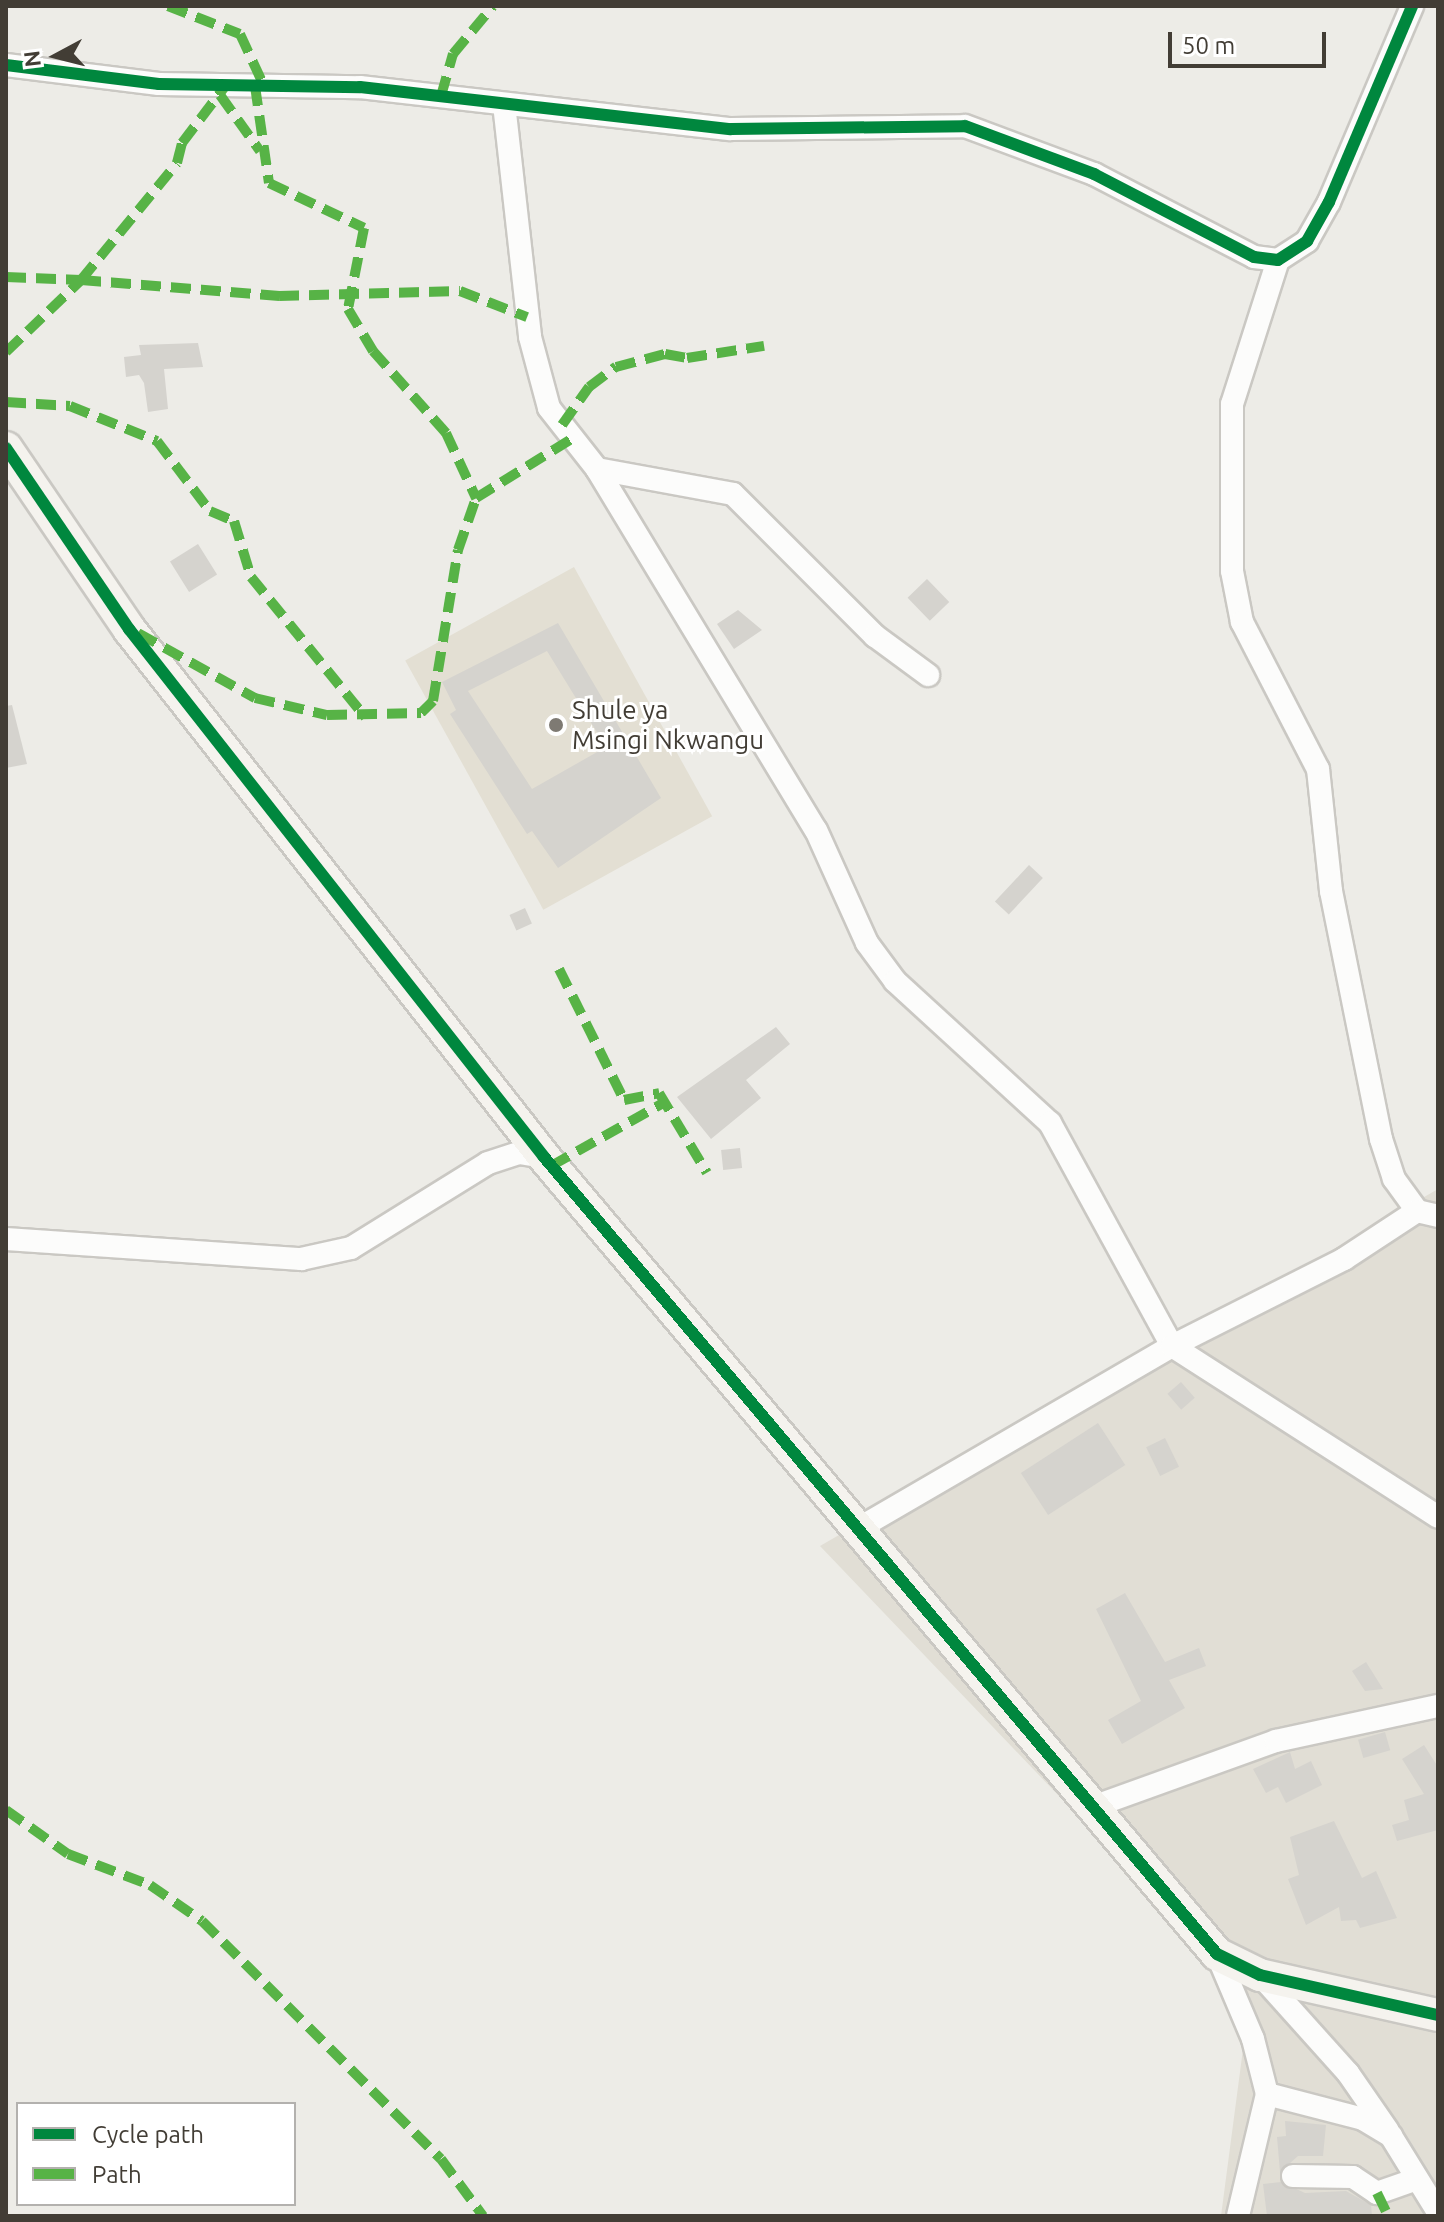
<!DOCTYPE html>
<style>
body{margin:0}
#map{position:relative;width:1444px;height:2222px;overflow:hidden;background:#edece7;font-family:Ubuntu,sans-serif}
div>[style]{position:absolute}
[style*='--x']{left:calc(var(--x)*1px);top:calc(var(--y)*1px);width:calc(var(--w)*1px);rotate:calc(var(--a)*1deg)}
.residential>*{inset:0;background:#e1ded5}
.education>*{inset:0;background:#e3dfd3;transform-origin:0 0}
.building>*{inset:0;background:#d5d3ce;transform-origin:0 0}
.roads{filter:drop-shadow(2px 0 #cac8c3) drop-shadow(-2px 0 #cac8c3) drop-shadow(0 2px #cac8c3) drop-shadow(0 -2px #cac8c3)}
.street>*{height:22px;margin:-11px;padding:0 11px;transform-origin:11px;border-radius:11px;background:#fcfcfb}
.secondary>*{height:32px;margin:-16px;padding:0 16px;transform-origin:16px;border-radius:16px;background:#f5f3ee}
.quiet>*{height:10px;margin-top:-5px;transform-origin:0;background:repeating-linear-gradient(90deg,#57b346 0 20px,transparent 0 30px)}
.cycleway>*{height:12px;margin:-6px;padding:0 6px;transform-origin:6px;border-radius:6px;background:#00873e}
.dots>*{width:22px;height:22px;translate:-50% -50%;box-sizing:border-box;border:4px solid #fff;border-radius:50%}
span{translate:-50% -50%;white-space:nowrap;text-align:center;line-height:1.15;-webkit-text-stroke:6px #fff;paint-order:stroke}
.poi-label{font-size:26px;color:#423d35}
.left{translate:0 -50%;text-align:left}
.frame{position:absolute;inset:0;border:8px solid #423d35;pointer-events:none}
.legend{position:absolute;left:16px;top:2102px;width:280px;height:104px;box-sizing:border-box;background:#fff;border:2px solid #b3b1ae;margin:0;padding:10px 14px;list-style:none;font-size:24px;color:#423d35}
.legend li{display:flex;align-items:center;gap:16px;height:40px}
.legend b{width:40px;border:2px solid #b3b1ae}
.north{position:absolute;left:16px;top:16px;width:80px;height:80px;-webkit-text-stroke:6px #fff;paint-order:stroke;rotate:263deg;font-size:22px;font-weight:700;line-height:32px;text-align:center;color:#423d35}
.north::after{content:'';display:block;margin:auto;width:28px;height:36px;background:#423d35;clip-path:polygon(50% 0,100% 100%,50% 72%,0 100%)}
.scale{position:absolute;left:1168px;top:32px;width:158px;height:36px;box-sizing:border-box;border:4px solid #423d35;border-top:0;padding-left:10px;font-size:24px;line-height:28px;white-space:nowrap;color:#423d35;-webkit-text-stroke:6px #fff;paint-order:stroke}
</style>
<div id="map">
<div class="residential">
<div style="clip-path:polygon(1438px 1189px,1438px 2216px,1221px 2216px,1250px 1996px,820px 1546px)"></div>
</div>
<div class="education">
<div style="left:574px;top:567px;width:285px;height:193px;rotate:61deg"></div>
</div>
<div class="building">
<div style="clip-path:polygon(198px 343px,203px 367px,164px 369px,168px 409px,148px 412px,144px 383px,139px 375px,126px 377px,124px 357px,141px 355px,139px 345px)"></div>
<div style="left:198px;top:544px;width:36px;height:33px;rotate:58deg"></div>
<div style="left:927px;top:579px;width:32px;height:27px;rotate:46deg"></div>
<div style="clip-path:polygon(738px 610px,762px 630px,734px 649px,717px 624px)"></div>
<div style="clip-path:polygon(evenodd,558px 623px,661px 798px,558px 868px,532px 831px,527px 834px,450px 714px,456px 710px,442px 682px,558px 623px,547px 651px,606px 747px,532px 789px,468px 691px,547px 651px)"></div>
<div style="clip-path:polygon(12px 705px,27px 764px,6px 768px,6px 706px)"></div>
<div style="left:1029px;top:865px;width:19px;height:50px;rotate:43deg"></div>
<div style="left:525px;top:908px;width:17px;height:17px;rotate:66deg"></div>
<div style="clip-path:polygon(776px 1027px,790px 1044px,746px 1080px,761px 1098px,711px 1139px,677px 1097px)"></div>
<div style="left:740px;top:1148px;width:20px;height:19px;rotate:84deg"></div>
<div style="left:1181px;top:1382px;width:21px;height:18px;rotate:49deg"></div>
<div style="left:1098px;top:1423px;width:50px;height:92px;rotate:57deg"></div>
<div style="left:1165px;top:1438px;width:32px;height:21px;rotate:64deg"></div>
<div style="clip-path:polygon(1125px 1593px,1165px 1662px,1199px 1648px,1206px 1666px,1169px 1680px,1185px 1708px,1122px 1744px,1108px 1720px,1141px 1701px,1096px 1609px)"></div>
<div style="clip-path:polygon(1366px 1662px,1383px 1689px,1365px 1691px,1352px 1671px)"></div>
<div style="left:1385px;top:1732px;width:19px;height:28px;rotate:74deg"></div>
<div style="clip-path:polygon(1424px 1745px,1438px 1767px,1438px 1830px,1397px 1841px,1392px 1825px,1409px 1820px,1404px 1800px,1424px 1794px,1402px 1759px)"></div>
<div style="clip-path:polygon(1290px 1752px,1295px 1769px,1311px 1761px,1322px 1785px,1286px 1803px,1278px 1787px,1266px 1793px,1253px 1769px)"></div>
<div style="clip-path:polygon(1334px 1821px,1362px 1878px,1376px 1871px,1397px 1918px,1360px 1928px,1356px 1920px,1341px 1921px,1339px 1907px,1306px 1925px,1288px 1879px,1299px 1875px,1290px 1837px)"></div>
<div style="clip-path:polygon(1285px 2121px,1326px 2125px,1323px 2156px,1298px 2156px,1280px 2172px,1277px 2137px,1286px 2136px)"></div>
<div style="clip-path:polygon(1281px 2182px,1305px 2193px,1346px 2191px,1371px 2205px,1372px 2216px,1267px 2216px,1263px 2184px)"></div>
</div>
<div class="roads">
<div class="street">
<div style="--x:6;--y:65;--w:154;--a:7.1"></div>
<div style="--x:159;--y:84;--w:201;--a:0.9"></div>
<div style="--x:360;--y:87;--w:373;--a:6.5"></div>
<div style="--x:731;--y:129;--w:234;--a:-0.7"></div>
<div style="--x:965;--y:126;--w:138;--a:20.4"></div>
<div style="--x:1094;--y:174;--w:180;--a:27.4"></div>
<div style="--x:1254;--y:257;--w:24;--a:7"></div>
<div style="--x:1278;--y:260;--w:35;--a:-33"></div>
<div style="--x:1307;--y:241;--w:45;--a:-60.6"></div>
<div style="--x:1329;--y:202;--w:213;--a:-67"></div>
<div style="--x:504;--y:104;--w:234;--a:83.6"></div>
<div style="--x:530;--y:337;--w:73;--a:75"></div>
<div style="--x:549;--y:408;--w:78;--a:51.8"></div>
<div style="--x:597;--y:469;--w:138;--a:10.4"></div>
<div style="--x:733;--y:494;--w:201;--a:45"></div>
<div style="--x:875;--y:636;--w:66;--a:36.3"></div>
<div style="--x:1278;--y:260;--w:151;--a:107.7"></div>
<div style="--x:1232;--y:404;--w:167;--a:90"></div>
<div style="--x:1232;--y:571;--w:52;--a:78.9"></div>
<div style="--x:1242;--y:622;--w:165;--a:62.7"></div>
<div style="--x:1318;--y:769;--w:123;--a:83.9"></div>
<div style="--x:1331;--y:891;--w:253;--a:78.6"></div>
<div style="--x:1381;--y:1139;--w:42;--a:72"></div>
<div style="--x:1394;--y:1179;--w:39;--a:54"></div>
<div style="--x:597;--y:469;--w:422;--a:58.8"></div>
<div style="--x:816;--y:830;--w:124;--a:65.7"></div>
<div style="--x:867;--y:943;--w:47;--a:53.6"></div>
<div style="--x:895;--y:981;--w:210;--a:42.5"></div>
<div style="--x:1050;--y:1123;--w:254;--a:61.3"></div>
<div style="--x:1172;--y:1346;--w:316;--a:32.7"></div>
<div style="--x:6;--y:1239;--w:296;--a:3.9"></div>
<div style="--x:301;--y:1259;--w:51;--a:-12.4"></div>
<div style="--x:351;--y:1248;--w:161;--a:-31.8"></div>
<div style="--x:488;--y:1163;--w:33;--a:-18"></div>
<div style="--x:519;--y:1153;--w:25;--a:9"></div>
<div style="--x:861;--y:1527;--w:360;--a:-30.2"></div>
<div style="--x:1172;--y:1346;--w:193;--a:-26.8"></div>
<div style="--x:1344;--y:1259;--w:87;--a:-33.3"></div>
<div style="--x:1417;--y:1211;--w:22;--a:13"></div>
<div style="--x:1098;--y:1805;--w:189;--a:-19.8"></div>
<div style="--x:1276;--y:1741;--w:166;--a:-12.2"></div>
<div style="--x:1217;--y:1954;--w:92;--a:67"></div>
<div style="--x:1253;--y:2039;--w:57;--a:75.7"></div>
<div style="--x:1267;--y:2094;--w:125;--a:103.4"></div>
<div style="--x:1260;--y:1975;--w:132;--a:48.1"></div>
<div style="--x:1348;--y:2073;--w:70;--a:55.4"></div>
<div style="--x:1267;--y:2094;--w:99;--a:14.6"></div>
<div style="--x:1363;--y:2119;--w:33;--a:31"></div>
<div style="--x:1391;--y:2136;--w:89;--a:58.3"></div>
<div style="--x:1293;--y:2176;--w:60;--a:1"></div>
<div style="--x:1353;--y:2177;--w:29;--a:34"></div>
<div style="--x:1377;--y:2193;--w:42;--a:-19.3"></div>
</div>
<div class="secondary">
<div style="--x:6;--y:448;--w:219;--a:55.8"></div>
<div style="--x:129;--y:629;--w:672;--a:51.83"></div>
<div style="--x:544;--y:1157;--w:1043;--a:49.82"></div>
<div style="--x:1217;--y:1954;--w:48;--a:26"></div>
<div style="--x:1260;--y:1975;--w:182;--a:12.7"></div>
</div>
</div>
<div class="quiet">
<div style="--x:168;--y:6;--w:77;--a:21.3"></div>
<div style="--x:240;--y:34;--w:57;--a:65.2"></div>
<div style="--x:255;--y:86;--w:98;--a:81.8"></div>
<div style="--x:269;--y:183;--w:105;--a:25.3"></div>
<div style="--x:364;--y:228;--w:83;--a:101.2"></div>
<div style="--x:348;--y:309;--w:49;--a:59.2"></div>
<div style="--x:373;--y:351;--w:110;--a:48.3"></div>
<div style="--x:446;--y:433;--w:72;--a:65.2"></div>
<div style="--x:220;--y:95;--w:69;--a:54.5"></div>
<div style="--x:441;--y:96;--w:44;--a:-74.1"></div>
<div style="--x:453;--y:54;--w:62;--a:-50.2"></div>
<div style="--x:6;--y:277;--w:75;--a:2.3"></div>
<div style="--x:81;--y:280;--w:151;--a:-50.6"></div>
<div style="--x:177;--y:163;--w:21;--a:-76"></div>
<div style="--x:182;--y:143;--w:73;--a:-52.8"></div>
<div style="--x:6;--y:352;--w:104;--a:-43.8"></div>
<div style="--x:81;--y:280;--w:199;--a:4.6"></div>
<div style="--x:279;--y:296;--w:181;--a:-1.6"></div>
<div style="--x:460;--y:291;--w:72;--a:21.2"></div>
<div style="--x:6;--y:402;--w:64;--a:3.6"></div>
<div style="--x:70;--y:406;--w:94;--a:21.9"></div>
<div style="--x:157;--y:441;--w:88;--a:52.9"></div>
<div style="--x:210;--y:511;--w:26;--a:23"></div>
<div style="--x:234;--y:521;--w:59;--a:73.1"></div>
<div style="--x:251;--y:577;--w:181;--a:50.8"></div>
<div style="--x:562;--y:425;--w:47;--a:-54.6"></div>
<div style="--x:589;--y:387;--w:34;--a:-37"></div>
<div style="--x:616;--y:367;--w:51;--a:-14.9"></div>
<div style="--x:665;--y:354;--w:22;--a:10"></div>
<div style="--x:687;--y:358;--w:78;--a:-8.9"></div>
<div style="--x:138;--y:633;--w:134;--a:29.1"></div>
<div style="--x:255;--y:698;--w:74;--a:13.3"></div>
<div style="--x:327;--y:715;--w:94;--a:-1.2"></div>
<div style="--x:421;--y:713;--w:17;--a:-45"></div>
<div style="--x:433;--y:701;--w:153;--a:-80.6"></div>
<div style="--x:458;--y:550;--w:55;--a:-70.9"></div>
<div style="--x:476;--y:498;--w:114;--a:-31.7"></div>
<div style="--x:559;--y:969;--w:146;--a:63.6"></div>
<div style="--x:624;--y:1100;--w:36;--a:-11"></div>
<div style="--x:659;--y:1093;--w:93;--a:59"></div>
<div style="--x:551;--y:1166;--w:131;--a:-29.3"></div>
<div style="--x:6;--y:1810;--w:76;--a:35.4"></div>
<div style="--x:68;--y:1854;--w:88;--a:20.7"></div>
<div style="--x:150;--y:1885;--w:63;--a:34.7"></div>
<div style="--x:202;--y:1921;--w:337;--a:44.9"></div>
<div style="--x:441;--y:2159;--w:71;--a:53.6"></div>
<div style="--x:1377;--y:2193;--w:25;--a:64"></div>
</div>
<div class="cycleway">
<div style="--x:6;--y:65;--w:154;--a:7.1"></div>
<div style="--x:159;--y:84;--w:201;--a:0.9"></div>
<div style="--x:360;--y:87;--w:373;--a:6.5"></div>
<div style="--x:731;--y:129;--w:234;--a:-0.7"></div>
<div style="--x:965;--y:126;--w:138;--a:20.4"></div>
<div style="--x:1094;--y:174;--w:180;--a:27.4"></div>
<div style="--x:1254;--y:257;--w:24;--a:7"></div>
<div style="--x:1278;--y:260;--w:35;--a:-33"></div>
<div style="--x:1307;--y:241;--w:45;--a:-60.6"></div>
<div style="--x:1329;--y:202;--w:213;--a:-67"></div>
<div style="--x:6;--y:448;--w:219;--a:55.8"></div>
<div style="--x:129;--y:629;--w:672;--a:51.83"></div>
<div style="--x:544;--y:1157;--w:1043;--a:49.82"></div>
<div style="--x:1217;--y:1954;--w:48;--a:26"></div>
<div style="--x:1260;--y:1975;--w:182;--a:12.7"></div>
</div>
<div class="dots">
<div style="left:556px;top:725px;background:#7e7a73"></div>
</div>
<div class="poi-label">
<span class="left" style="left:572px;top:725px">Shule ya<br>Msingi Nkwangu</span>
</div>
<div class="frame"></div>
<ul class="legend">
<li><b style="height:10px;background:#00873e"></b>Cycle path</li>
<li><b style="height:10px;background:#57b346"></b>Path</li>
</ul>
<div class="north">N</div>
<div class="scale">50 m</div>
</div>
